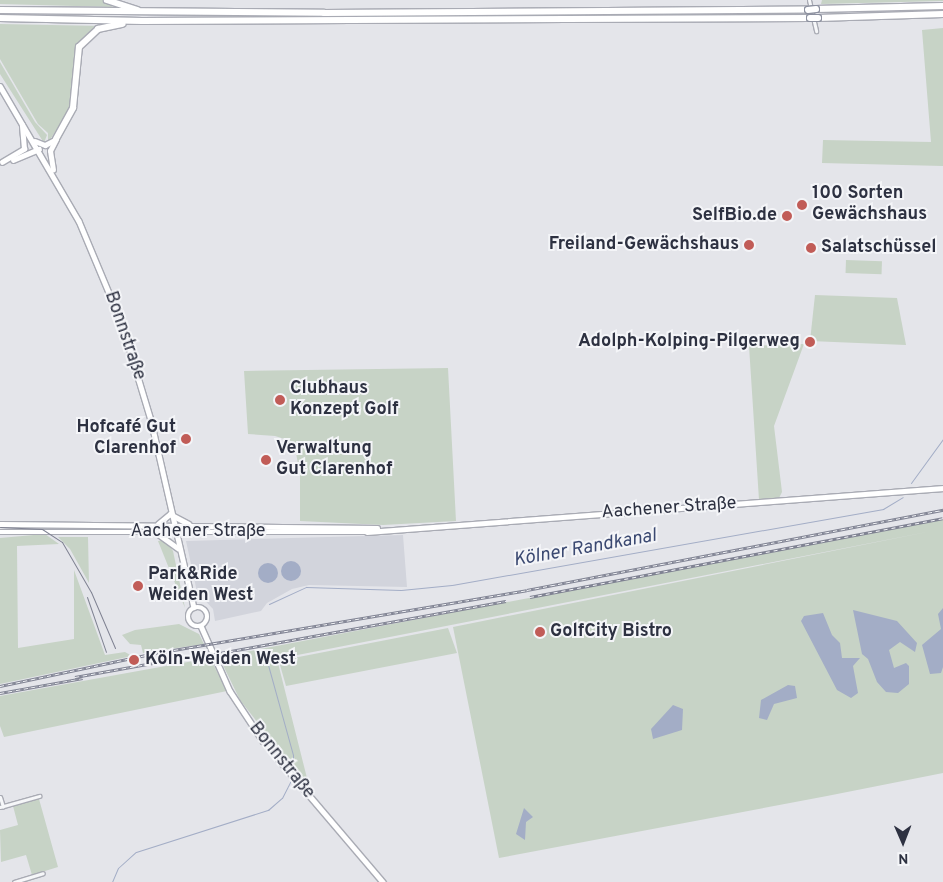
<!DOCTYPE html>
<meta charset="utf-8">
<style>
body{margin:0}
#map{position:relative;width:943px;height:882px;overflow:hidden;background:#e4e5ea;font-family:Overpass,sans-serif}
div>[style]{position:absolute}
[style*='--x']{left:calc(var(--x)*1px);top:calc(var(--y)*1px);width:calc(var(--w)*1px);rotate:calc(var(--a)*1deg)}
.built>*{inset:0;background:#d2d4dc}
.green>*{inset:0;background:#c7d3c6;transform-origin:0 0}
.water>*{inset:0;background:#a3adc6}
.round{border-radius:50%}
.stream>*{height:1px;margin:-0.5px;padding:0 0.5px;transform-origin:0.5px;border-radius:0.5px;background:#a3adc6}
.roads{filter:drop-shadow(1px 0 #a9abb4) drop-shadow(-1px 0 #a9abb4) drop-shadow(0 1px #a9abb4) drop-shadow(0 -1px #a9abb4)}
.street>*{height:3px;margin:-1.5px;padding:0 1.5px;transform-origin:1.5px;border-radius:1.5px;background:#f6f7f9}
.secondary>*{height:4.5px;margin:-2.25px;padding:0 2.25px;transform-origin:2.25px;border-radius:2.25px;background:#fff}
.secondary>.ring{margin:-2.25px;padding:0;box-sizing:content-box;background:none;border:4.5px solid #fff;border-radius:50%}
.highway>*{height:5.5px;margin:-2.75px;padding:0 2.75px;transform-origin:2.75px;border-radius:2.75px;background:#fff}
.tram>*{height:1px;margin:-0.5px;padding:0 0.5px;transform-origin:0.5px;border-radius:0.5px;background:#7f8292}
.rail>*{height:3px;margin-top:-1.5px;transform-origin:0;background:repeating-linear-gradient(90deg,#f4f5f8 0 4px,#7f8292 0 8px);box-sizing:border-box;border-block:1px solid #7f8292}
.bridges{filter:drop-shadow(1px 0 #8d91a0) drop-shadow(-1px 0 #8d91a0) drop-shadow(0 1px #8d91a0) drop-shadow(0 -1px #8d91a0)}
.highway-bridge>*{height:5.5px;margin:-2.75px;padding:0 2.75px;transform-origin:2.75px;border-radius:2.75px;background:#fff}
.dots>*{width:14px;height:14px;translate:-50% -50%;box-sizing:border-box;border:2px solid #f4f5f8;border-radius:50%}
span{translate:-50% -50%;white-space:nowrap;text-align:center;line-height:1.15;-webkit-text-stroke:4px #f4f5f8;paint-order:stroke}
.poi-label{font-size:18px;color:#2d3141;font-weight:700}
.left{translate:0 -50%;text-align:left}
.right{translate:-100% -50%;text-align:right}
.street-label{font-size:18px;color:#2d3141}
.water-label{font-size:19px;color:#3b4971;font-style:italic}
.north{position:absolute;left:878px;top:817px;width:50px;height:50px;-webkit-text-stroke:4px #f4f5f8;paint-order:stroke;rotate:179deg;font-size:14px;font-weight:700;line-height:20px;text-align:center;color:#2d3141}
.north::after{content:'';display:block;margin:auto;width:18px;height:22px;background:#2d3141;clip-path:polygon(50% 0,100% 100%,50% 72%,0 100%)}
</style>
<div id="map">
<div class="built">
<div style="clip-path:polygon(403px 535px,407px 587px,309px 585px,292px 589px,267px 603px,261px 611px,215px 621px,213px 609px,197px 592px,186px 541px)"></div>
</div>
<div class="green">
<div style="clip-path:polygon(0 0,104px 0,113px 7px,0 4px)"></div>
<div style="clip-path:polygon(822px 0,943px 0,943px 1px,821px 4px)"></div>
<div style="clip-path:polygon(0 24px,102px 26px,86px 35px,77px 49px,72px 105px,48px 143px,48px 133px,38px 124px,0 59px)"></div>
<div style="clip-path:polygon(943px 28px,943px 166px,822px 163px,823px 140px,931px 142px,922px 30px)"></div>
<div style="clip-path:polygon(0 62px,35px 122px,47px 135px,44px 143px,0 74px)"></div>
<div style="left:846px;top:260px;width:36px;height:13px;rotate:2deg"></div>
<div style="clip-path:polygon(815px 295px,897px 298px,906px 345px,810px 341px)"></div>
<div style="clip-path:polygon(804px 344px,774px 426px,782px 492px,779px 498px,759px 500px,749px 346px)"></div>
<div style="clip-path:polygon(448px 368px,456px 521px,383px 525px,300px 521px,300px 475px,294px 442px,275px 436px,248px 434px,244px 371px)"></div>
<div style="clip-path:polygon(943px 519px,943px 773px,827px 796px,499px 858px,453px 627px,932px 531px,277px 659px,310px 790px,240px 700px,219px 657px)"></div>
<div style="clip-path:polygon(45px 534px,59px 544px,17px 546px,18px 648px,74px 639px,74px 570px,105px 655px,125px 652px,132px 656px,0 684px,0 538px)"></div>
<div style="clip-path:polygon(58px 537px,88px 537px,89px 583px,70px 549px)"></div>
<div style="clip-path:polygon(165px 540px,173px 551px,185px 608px,158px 541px)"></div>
<div style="clip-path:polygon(179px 624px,199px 634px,204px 644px,143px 653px,141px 645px,130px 644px,122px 635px,135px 630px)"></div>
<div style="clip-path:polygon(448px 628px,457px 653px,286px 686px,280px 665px,283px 660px)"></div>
<div style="clip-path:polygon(210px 658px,227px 691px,4px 737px,0 726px,0 696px)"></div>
<div style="clip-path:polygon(39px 799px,58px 867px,32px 875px,26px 855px,1px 862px,0 830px,18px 825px,13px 806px)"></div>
</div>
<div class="water">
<div class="round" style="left:281px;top:561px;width:20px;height:20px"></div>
<div class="round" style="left:258px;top:563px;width:20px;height:20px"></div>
<div style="clip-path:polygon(943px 608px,943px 667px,941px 673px,930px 674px,922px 645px,941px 629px,938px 614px)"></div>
<div style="clip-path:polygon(853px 610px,897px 621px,917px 643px,915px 652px,900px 642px,889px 650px,894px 668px,906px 663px,909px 666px,909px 684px,898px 693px,886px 692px,877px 682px,868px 659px,862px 654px)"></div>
<div style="clip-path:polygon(823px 613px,832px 635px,840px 643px,842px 658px,860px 658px,853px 666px,858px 693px,851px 698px,837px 690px,801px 621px,804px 616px)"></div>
<div style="clip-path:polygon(788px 685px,795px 686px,797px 698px,774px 704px,767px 720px,759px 718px,761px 700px)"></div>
<div style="clip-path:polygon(673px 705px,683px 709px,682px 730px,653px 739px,651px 729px)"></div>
<div style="clip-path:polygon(524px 808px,533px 817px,526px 822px,525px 840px,516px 834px)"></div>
</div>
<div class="stream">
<div style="--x:911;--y:483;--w:54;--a:-54"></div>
<div style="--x:269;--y:604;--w:41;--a:-24.7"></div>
<div style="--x:306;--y:587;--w:95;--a:1.8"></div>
<div style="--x:401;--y:590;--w:51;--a:-5.6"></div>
<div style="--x:452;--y:585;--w:438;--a:-10"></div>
<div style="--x:883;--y:509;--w:23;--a:-31"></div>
<div style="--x:265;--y:654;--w:105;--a:74.5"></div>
<div style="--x:293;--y:755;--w:20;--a:90"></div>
<div style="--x:112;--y:882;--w:15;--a:-67"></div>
<div style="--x:118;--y:868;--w:24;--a:-42"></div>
<div style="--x:136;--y:852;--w:139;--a:-17.7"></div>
<div style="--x:268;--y:810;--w:18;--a:-41"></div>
<div style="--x:282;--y:798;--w:22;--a:-63"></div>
</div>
<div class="roads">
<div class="street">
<div style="--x:809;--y:0;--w:32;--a:77"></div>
<div style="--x:0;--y:797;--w:10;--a:73"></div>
<div style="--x:0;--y:807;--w:41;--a:-15.8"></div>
<div style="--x:14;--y:882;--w:30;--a:-17"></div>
</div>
<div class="secondary">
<div style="--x:0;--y:86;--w:156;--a:59.7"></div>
<div style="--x:79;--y:221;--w:112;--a:67.3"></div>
<div style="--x:122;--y:324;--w:100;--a:73.2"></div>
<div style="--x:151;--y:420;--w:192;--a:77.1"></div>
<div style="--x:35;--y:141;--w:11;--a:22"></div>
<div style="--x:45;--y:145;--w:11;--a:-27"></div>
<div style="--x:13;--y:160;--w:28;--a:-23"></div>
<div style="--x:2;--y:162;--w:26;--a:-31"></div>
<div style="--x:24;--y:149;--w:24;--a:-95"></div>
<div style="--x:53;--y:170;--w:19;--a:-99"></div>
<div style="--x:50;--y:151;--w:13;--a:-63"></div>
<div style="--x:170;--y:514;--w:21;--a:28"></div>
<div style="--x:0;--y:524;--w:377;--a:0.6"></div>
<div style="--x:158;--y:524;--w:16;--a:-40"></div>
<div style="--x:0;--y:532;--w:367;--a:0"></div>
<div style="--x:367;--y:532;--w:578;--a:-4.37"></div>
<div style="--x:157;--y:533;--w:26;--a:36"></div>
<div class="ring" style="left:188px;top:607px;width:15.5px;height:15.5px"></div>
<div style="--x:201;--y:626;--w:71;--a:66"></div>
<div style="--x:230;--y:691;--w:60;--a:56.6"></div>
<div style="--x:263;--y:741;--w:185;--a:49.6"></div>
</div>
<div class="highway">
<div style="--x:107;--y:0;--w:32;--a:18"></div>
<div style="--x:816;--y:9;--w:127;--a:-1.4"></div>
<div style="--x:0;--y:10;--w:324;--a:0.5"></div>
<div style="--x:324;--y:13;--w:484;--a:-0.4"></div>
<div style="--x:0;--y:18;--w:142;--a:1.2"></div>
<div style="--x:142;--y:21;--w:668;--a:-0.26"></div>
<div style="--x:818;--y:18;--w:125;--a:-1.8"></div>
<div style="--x:56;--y:139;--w:35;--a:-61"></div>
<div style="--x:73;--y:108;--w:61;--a:-84.4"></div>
<div style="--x:79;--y:47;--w:26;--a:-43"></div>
<div style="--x:98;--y:29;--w:25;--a:-12"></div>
</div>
</div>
<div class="tram">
<div style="--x:0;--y:527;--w:42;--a:2.7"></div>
<div style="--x:42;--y:529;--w:24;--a:33"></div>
<div style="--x:62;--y:542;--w:58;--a:59.9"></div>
<div style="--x:91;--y:592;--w:61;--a:66.8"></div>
<div style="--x:87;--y:597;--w:58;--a:70.9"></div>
</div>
<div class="rail">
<div style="--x:530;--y:597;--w:420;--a:-10.8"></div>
<div style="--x:198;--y:657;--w:313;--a:-10.3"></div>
<div style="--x:75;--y:677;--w:130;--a:-10.2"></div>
<div style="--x:0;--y:686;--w:153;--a:-12"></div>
<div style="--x:150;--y:654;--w:382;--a:-9.6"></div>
<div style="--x:527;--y:590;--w:424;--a:-10.9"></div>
<div style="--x:0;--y:693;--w:84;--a:-10.2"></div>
</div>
<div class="bridges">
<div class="highway-bridge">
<div style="--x:808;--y:10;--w:8;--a:-7"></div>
<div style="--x:810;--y:18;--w:8;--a:0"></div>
</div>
</div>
<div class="dots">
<div style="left:802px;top:205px;background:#c15c57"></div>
<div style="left:787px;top:216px;background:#c15c57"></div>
<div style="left:749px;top:245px;background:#c15c57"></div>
<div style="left:811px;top:248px;background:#c15c57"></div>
<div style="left:810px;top:342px;background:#c15c57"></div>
<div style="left:280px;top:400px;background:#c15c57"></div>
<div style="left:186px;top:439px;background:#c15c57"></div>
<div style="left:266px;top:460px;background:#c15c57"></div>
<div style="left:138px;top:586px;background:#c15c57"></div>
<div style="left:540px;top:632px;background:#c15c57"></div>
<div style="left:134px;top:660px;background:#c15c57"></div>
</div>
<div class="poi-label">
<span class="left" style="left:812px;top:205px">100 Sorten<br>Gewächshaus</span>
<span class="right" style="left:777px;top:216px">SelfBio.de</span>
<span class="right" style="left:739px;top:245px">Freiland-Gewächshaus</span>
<span class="left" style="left:821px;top:248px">Salatschüssel</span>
<span class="right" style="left:800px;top:342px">Adolph-Kolping-Pilgerweg</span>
<span class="left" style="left:290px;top:400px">Clubhaus<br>Konzept Golf</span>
<span class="right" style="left:176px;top:439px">Hofcafé Gut<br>Clarenhof</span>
<span class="left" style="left:276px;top:460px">Verwaltung<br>Gut Clarenhof</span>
<span class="left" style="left:148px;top:586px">Park&amp;Ride<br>Weiden West</span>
<span class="left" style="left:550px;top:632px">GolfCity Bistro</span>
<span class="left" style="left:145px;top:660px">Köln-Weiden West</span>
</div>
<div class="street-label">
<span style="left:124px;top:336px;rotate:71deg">Bonnstraße</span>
<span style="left:669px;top:509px;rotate:-4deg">Aachener Straße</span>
<span style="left:198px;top:532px">Aachener Straße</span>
<span style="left:281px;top:761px;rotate:51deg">Bonnstraße</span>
</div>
<div class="water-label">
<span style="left:585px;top:549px;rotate:-10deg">Kölner Randkanal</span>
</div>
<div class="north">N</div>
</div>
